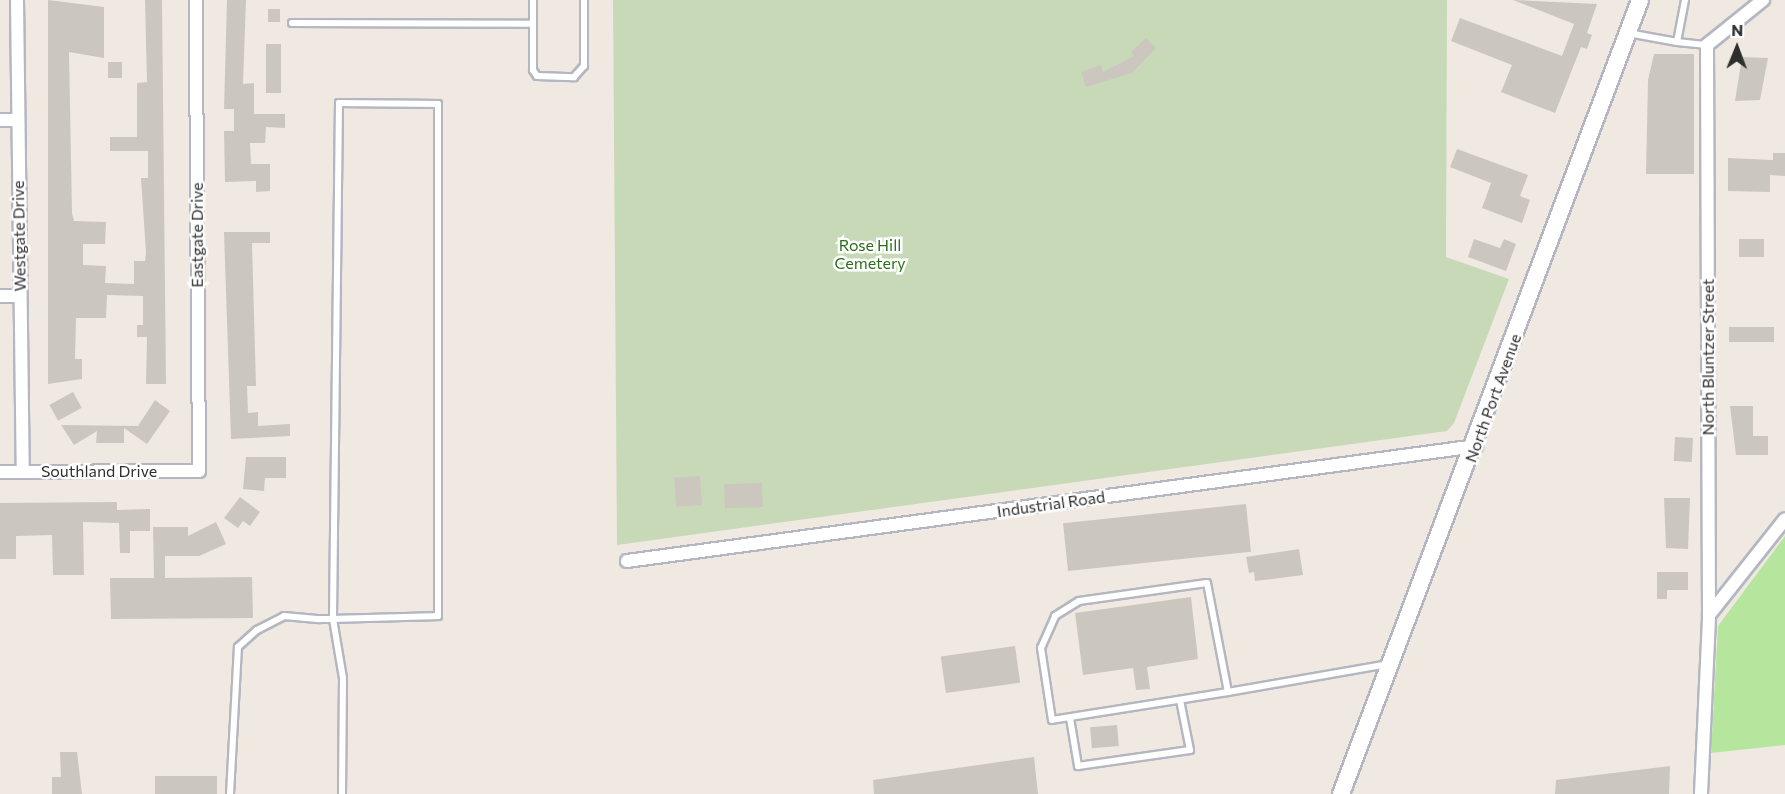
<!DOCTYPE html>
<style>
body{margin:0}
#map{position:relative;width:1785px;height:794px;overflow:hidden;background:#efe9e1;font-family:Commissioner,sans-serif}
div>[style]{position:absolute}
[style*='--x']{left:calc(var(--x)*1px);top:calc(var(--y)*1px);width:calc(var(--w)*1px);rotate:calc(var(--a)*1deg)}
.green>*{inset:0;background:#b6e59e}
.cemetery>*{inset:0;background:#c8d9b8}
.building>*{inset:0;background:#cbc7bf;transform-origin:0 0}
.roads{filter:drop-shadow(2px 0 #b4b7c1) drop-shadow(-2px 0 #b4b7c1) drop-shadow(0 2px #b4b7c1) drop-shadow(0 -2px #b4b7c1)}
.service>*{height:6px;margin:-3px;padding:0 3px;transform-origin:3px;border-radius:3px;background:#fff}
.minor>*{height:12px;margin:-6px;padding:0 6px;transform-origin:6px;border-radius:6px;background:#fff}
.secondary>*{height:16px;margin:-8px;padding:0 8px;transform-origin:8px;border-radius:8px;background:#fff}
span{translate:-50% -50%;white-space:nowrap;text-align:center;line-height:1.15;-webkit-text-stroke:5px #fff;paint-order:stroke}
.street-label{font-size:16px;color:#2e2e2e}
.park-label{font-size:16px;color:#2c6e1b}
.north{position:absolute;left:1707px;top:18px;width:60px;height:60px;-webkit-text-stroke:4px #fff;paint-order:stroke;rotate:1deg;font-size:16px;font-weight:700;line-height:24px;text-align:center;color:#2e2e2e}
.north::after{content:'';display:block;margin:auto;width:21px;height:27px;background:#2e2e2e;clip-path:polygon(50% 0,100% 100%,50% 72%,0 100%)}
</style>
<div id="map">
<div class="green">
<div style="clip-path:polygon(1785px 536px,1785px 745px,1711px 753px,1718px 626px)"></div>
</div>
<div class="cemetery">
<div style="clip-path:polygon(613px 0,1447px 0,1446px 257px,1509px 279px,1454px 423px,1447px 431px,617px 545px)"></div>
</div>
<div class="building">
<div style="clip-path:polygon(48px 0,104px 7px,104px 58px,69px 52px,72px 213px,74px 221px,106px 222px,105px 244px,83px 244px,83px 265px,106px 266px,105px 283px,134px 284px,134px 261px,145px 261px,146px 253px,141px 178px,148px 178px,148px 151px,110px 151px,110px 137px,137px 137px,137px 83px,147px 82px,145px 0,162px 0,166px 384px,146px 384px,147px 337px,137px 337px,137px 325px,143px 325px,143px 296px,107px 295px,106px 318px,76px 318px,75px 359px,82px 359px,82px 379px,48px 384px)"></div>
<div style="clip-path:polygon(227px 0,246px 0,243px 84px,254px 83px,254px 114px,285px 114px,285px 128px,266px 127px,265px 143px,250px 143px,251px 164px,270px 164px,270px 191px,256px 192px,256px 181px,225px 182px,224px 131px,234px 131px,234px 109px,224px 109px)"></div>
<div style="clip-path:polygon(1513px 0,1597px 4px,1587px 33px,1592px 35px,1587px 49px,1581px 47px,1555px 113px,1501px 92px,1512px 65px,1451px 41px,1460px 18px,1562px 56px,1574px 24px)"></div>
<div style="left:268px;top:9px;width:12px;height:13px"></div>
<div style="clip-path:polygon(1146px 38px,1156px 48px,1132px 73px,1086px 87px,1081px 72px,1101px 65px,1103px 72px,1134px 56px,1131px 52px)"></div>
<div style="left:266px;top:44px;width:15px;height:49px"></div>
<div style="clip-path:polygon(1654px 54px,1694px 54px,1694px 174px,1646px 174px,1648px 80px)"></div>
<div style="clip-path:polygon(1742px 57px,1768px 58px,1760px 100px,1735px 101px)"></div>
<div style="left:108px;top:62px;width:14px;height:16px"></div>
<div style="clip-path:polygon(1457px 149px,1528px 175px,1520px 196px,1530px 200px,1522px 223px,1482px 208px,1491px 183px,1450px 167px)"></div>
<div style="clip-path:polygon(1773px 153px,1785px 153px,1785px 176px,1770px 175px,1770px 192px,1728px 191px,1728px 158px,1773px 160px)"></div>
<div style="clip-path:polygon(224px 232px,270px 232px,270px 243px,252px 243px,256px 386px,247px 386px,248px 413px,258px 412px,258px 426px,290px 424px,290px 436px,231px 439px)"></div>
<div style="clip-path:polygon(1474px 239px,1500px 248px,1504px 239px,1516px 244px,1506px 271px,1468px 257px)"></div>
<div style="left:1739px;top:239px;width:25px;height:18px"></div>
<div style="left:1729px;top:327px;width:45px;height:15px"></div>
<div style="left:73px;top:392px;width:18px;height:27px;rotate:61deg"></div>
<div style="clip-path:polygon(155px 400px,170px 411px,147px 444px,124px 428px,124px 443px,96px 443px,97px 431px,74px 445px,61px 425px,138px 426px)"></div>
<div style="clip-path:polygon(1730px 406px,1753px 406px,1753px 436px,1768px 436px,1768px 455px,1736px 455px)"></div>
<div style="left:1675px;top:437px;width:18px;height:24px;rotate:3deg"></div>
<div style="clip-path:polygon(246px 457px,286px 457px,286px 478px,265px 478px,264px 491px,243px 489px)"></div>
<div style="left:700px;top:476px;width:29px;height:26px;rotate:86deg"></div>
<div style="left:762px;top:483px;width:24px;height:38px;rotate:88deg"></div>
<div style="clip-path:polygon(240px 497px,260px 512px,250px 526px,243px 521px,238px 528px,224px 518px)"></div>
<div style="clip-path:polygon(1664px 498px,1690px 498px,1688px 549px,1666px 548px)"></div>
<div style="clip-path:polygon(117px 502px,117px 510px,150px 509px,150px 531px,130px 531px,130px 553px,120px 553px,119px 523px,83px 522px,84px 575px,53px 575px,52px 535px,16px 536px,16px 559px,0 559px,0 503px)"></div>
<div style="left:1246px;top:504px;width:48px;height:184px;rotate:84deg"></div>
<div style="clip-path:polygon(216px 522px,226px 544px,199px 556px,165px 556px,165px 578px,252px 577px,253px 618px,111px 619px,110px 578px,154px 578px,153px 527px,188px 527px,188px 536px)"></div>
<div style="clip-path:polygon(1299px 549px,1303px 575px,1255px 581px,1254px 572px,1249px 573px,1246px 557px)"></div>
<div style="clip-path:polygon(1657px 572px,1688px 572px,1688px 590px,1667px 590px,1667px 599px,1657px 599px)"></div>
<div style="clip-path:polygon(1191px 597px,1198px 659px,1147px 667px,1150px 689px,1136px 690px,1133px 668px,1083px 675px,1075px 613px)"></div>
<div style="left:1015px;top:646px;width:37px;height:75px;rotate:82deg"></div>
<div style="left:1117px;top:725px;width:21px;height:27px;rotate:85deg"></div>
<div style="clip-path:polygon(60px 752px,77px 752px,82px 794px,52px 794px,52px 777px,61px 777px)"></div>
<div style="clip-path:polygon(1034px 757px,1038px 794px,874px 794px,873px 780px)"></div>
<div style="clip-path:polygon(1670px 766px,1669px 794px,1555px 794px,1556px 780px)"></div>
<div style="left:155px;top:776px;width:62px;height:18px"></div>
</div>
<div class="roads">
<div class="service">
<div style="--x:533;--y:0;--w:70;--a:90"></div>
<div style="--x:533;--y:70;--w:7;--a:56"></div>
<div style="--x:537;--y:76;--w:37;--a:2"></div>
<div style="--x:574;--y:77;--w:15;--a:-48"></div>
<div style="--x:584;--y:66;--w:66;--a:-90"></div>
<div style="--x:292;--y:23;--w:238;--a:0.2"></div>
<div style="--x:1628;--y:33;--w:50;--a:10.4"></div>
<div style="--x:1677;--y:42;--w:43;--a:-79.2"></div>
<div style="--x:1677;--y:42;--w:30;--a:6"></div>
<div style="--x:1228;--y:692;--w:178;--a:171"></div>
<div style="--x:1052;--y:720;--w:73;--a:-98.7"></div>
<div style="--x:1041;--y:648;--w:35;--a:-66"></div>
<div style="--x:1055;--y:616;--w:28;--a:-32"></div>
<div style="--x:1079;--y:601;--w:129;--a:-8"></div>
<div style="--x:1207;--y:583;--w:111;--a:79.1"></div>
<div style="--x:1228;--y:692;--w:162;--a:-9.9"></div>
<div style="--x:1070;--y:718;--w:49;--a:80.5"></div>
<div style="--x:1078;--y:766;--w:113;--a:-8.1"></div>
<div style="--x:1190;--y:750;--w:51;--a:-101.3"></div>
<div style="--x:230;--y:794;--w:147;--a:-86.9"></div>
<div style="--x:238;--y:647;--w:25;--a:-42"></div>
<div style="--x:257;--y:630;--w:30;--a:-27"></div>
<div style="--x:284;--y:616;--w:36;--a:5"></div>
<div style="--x:320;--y:619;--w:13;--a:0"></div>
<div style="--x:333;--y:619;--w:105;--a:-1.6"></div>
<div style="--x:438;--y:616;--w:512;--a:-90"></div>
<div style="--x:438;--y:104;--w:99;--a:-179.4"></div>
<div style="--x:339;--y:103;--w:516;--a:90.67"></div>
<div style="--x:333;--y:619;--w:60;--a:80.4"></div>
<div style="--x:343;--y:678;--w:116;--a:90.5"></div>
</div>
<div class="minor">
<div style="--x:17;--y:0;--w:472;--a:89.3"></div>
<div style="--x:0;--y:120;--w:17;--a:0"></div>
<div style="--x:0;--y:296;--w:20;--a:0"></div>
<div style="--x:0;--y:472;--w:199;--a:-0.3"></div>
<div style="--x:199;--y:471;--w:471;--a:-90.4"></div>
<div style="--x:627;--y:561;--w:857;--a:-7.71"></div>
<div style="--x:1709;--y:615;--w:122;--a:-51.6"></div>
<div style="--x:1701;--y:794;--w:179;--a:-87.4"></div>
<div style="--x:1709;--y:615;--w:570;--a:-90.2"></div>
<div style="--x:1707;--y:45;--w:72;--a:-38.8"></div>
</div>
<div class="secondary">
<div style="--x:1341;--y:794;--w:848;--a:-69.36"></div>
</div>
</div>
<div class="street-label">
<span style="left:197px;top:235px;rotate:-90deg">Eastgate Drive</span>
<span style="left:19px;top:236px;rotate:-91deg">Westgate Drive</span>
<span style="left:1708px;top:357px;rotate:-90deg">North Bluntzer Street</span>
<span style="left:1493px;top:398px;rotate:-70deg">North Port Avenue</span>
<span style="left:99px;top:471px">Southland Drive</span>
<span style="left:1051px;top:504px;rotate:-8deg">Industrial Road</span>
</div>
<div class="park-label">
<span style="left:870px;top:254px">Rose Hill<br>Cemetery</span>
</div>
<div class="north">N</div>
</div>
